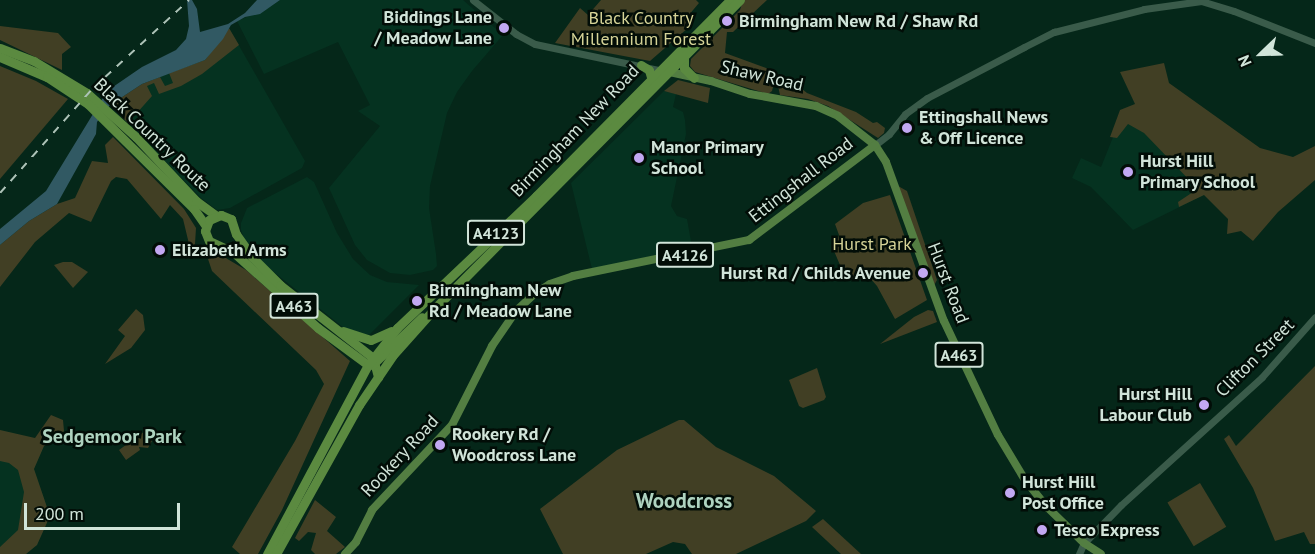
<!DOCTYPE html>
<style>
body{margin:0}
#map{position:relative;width:1315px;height:554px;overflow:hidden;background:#052719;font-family:"PT Sans",sans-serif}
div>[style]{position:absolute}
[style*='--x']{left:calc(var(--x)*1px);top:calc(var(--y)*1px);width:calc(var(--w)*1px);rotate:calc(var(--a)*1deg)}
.built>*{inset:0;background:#053220}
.green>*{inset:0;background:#413f24;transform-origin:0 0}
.water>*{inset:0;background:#315963}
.tertiary>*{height:7px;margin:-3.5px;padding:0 3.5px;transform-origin:3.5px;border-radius:3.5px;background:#3a5b4a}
.primary>*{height:8px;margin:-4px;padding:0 4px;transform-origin:4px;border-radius:4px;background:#537e42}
.trunk>*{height:9px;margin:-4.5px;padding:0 4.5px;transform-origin:4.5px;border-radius:4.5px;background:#5b8a40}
.rail>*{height:1.5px;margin-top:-0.75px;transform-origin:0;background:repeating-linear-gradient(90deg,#aec3b8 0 8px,transparent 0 16px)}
.dots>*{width:16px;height:16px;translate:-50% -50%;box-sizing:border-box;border:3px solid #020d07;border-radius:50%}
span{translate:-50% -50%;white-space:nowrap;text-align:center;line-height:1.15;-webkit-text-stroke:5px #020d07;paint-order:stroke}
.shield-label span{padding:2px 4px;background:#020d07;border:2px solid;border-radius:4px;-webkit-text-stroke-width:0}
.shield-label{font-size:16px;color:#d1e4d9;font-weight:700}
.poi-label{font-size:18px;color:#d1e4d9;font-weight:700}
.right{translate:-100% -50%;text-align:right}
.left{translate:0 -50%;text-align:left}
.park-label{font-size:18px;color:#d5d397}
.street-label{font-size:18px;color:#d1e4d9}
.neighbourhood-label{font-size:20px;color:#aed3bf;font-weight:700}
.quarter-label{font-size:21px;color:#aed3bf;font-weight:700}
.north{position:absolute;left:1231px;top:24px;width:60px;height:60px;-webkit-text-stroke:4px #020d07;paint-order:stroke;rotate:247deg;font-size:16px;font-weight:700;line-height:24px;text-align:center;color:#d1e4d9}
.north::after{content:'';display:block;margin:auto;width:21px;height:27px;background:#d1e4d9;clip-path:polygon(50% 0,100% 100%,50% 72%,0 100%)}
.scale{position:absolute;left:24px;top:503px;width:156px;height:27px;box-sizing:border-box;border:3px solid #d1e4d9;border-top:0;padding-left:8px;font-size:18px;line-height:21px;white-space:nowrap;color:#d1e4d9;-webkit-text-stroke:4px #020d07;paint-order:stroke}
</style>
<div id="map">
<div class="built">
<div style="clip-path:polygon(280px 0,463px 0,503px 35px,472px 71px,457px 92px,447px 113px,430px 186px,429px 208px,436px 254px,437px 266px,433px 270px,410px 275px,390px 273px,367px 260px,355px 245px,329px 188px,380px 126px,358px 111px,370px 105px,338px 42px,264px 74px,237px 21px,270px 7px)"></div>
<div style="clip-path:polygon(229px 28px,305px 161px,302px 168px,230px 208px,217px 210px,201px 198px,110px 105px,223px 39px)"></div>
<div style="clip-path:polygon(664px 91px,676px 94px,673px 107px,683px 112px,685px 120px,686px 134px,671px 206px,677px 216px,687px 219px,692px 247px,592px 269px,571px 183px)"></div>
<div style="clip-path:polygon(1131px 119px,1204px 195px,1133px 230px,1091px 187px,1072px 178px,1081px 158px,1101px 167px,1113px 137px)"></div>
<div style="clip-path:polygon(307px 177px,314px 182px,337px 233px,353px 259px,370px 275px,387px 282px,419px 285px,369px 335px,344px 328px,270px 269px,247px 246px,241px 230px,241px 223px,247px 208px)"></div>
<div style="clip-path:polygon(0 430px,13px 433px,44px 446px,34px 469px,50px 516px,37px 545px,26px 554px,0 554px)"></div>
</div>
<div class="green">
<div style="clip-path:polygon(601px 0,696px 0,699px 3px,688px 16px,690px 19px,688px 28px,650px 61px,555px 43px,580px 8px,588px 15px)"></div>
<div style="clip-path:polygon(743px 0,767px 0,733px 32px,727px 32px,725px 53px,777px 72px,772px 91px,768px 94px,695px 72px,690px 66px,691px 59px,740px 10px)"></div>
<div style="clip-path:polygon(0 26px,58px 33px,71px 47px,62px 54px,62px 70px,0 40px)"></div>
<div style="clip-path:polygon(229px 28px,239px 45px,202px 74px,181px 86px,159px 94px,154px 83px,147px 86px,152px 96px,128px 123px,110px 105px,142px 84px,160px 77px,165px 86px,173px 83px,169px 73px,205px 60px)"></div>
<div style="clip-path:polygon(1164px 63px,1169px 83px,1260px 148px,1293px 157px,1315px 146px,1315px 180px,1278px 212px,1253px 241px,1241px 231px,1227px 234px,1228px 219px,1204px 195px,1179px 207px,1178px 202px,1193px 192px,1195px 186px,1144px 133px,1128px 124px,1117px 138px,1110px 137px,1120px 110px,1135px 104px,1120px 72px)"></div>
<div style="clip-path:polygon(0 66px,36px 81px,68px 99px,0 179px)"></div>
<div style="clip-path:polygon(784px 77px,787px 77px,807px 93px,856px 112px,873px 123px,877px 122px,885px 128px,884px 133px,878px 138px,828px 106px,808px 99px,780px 95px,778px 86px)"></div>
<div style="clip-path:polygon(678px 80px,710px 88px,708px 103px,664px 91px)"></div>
<div style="clip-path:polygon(113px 137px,184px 209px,196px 228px,195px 244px,192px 247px,189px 244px,183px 219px,170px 205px,161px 219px,127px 179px,116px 177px,111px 181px,91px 222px,69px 213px,35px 242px,0 287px,0 245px,29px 221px,57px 204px,75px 198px,92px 161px,108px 163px,105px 145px)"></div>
<div style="clip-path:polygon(898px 186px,907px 191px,937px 280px,933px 287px)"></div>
<div style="clip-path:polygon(890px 195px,927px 300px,895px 319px,877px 286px,870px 278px,854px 280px,843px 272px,834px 251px,839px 235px,835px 224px,863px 203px)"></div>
<div style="clip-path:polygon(219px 254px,246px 270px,350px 361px,282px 510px,258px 554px,240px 554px,232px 547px,295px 441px,324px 384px,316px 370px,212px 271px,208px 259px)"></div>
<div style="clip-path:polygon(63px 262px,72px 262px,88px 272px,73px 288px,54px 265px)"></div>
<div style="clip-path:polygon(136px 309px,143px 315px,145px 330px,131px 348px,105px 364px,125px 336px,118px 330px)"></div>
<div style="clip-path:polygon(928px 310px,933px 311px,937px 322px,880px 344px,914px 317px)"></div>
<div style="clip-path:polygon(1315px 366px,1315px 544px,1310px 544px,1304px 532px,1275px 541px,1253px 488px,1224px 439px,1229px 435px,1236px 446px)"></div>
<div style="clip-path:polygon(817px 368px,826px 397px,824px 400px,803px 408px,799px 406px,789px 380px)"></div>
<div style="clip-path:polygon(51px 415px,63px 420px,64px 431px,58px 439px,44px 446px,34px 469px,50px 516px,37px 545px,26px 554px,0 554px,0 547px,18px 530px,24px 492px,18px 470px,9px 463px,0 461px,0 430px,35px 438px)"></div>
<div style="clip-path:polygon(679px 420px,684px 420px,716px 447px,774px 476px,816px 511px,806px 521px,736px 554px,692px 554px,685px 544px,673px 542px,646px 554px,563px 554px,540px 509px,617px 450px)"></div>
<div style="clip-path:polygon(145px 431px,152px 441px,148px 448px,139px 447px,140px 450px,126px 460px,119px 450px)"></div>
<div style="left:1200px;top:483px;width:51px;height:38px;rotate:59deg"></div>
<div style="clip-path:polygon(315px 500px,336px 517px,327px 531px,345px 547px,336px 554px,315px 554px,311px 550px,316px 533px,308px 532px,299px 541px,295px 538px)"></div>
<div style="clip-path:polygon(823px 519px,861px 554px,841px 554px,812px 527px)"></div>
</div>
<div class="water">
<div style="clip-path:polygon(187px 0,192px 0,197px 9px,200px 32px,228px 24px,245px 13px,257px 0,280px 0,260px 14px,245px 17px,231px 25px,223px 39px,205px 60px,142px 84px,110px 105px,97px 122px,96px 134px,57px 204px,29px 221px,0 245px,0 229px,46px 191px,107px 91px,142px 67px,176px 50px,186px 39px,189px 26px)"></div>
</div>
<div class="tertiary">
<div style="--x:473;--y:0;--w:55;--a:38.3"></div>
<div style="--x:516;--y:34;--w:21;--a:28"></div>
<div style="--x:535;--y:44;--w:126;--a:11.9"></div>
<div style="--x:875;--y:145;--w:18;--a:-38"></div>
<div style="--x:889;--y:134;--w:26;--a:-51"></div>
<div style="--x:905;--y:114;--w:27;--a:-36"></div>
<div style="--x:927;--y:98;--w:110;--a:-27.7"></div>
<div style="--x:1024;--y:47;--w:34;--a:-27"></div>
<div style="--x:1054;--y:32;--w:93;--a:-14.3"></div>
<div style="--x:1144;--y:9;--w:58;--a:-8"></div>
<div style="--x:1201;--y:1;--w:34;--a:17"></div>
<div style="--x:1234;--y:11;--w:87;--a:21.6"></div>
<div style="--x:1079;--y:554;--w:12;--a:-66"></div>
<div style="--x:1084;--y:543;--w:53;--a:-45.8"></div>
<div style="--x:1121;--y:505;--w:190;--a:-42.2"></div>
<div style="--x:1262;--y:377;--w:80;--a:-48.5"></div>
</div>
<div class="primary">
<div style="--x:665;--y:71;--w:47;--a:12.3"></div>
<div style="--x:711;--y:81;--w:41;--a:18.4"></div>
<div style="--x:750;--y:94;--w:67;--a:10.3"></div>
<div style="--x:816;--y:106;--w:24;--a:24"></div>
<div style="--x:838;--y:116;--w:47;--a:38.1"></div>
<div style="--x:875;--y:145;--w:20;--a:57"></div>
<div style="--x:886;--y:162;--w:169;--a:70"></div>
<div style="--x:944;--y:321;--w:126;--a:64.7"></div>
<div style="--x:998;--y:435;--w:52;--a:59"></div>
<div style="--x:1025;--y:480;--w:36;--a:51"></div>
<div style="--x:1048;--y:508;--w:50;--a:44.2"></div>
<div style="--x:1084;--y:543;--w:20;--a:33"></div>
<div style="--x:345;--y:554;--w:16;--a:-47"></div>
<div style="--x:356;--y:542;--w:36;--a:-63"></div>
<div style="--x:372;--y:510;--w:117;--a:-46.7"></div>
<div style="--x:452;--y:425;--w:89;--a:-63.1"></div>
<div style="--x:492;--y:346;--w:42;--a:-55.6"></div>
<div style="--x:516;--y:311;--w:23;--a:-43"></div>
<div style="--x:533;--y:295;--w:20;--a:-33"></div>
<div style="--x:550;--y:284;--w:24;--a:-19"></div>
<div style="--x:573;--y:276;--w:180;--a:-11.6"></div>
<div style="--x:749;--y:240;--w:158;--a:-37"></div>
</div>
<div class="trunk">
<div style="--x:0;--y:48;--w:36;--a:21"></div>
<div style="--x:34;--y:61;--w:62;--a:31.1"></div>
<div style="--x:87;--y:93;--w:66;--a:41.9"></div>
<div style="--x:136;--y:137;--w:88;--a:46.8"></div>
<div style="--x:196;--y:201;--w:24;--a:36"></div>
<div style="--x:684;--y:56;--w:12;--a:90"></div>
<div style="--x:684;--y:68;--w:14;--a:45"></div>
<div style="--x:0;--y:57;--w:51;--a:23.1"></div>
<div style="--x:47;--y:77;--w:49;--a:33.4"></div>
<div style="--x:88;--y:104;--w:149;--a:44.7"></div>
<div style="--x:194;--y:209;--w:21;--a:55"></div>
<div style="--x:641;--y:65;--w:9;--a:32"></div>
<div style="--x:649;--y:70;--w:7;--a:74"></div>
<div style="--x:343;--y:331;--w:29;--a:18"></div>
<div style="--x:371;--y:340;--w:22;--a:-24"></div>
<div style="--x:368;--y:365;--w:62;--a:-143.5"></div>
<div style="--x:318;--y:328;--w:114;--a:-138.2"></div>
<div style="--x:233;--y:252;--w:26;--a:-155"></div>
<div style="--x:209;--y:241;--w:11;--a:-112"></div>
<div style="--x:205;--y:231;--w:12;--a:-70"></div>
<div style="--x:209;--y:220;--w:13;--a:-23"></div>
<div style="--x:221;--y:215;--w:11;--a:22"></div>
<div style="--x:231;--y:219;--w:16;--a:72"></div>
<div style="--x:236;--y:234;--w:28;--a:55"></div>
<div style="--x:252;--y:257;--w:40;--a:45"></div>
<div style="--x:280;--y:285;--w:118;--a:38.1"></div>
<div style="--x:373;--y:358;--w:20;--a:75"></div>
<div style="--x:372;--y:365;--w:69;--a:-43.8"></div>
<div style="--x:267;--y:554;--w:214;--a:-61.9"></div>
<div style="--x:368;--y:365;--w:47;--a:-51.9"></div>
<div style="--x:397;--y:328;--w:192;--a:-43.5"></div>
<div style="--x:536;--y:196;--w:276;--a:-45.3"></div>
<div style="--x:276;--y:554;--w:171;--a:-60.9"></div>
<div style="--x:359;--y:405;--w:60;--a:-55.8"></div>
<div style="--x:393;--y:355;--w:62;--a:-48.3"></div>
<div style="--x:434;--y:309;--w:435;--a:-45.3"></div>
</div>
<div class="rail">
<div style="--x:0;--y:193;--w:140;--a:-48.5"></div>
<div style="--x:93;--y:88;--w:130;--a:-42.5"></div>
</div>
<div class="dots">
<div style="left:727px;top:21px;background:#c2a8f2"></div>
<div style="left:504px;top:28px;background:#c2a8f2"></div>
<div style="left:907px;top:128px;background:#c2a8f2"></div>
<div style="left:639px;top:158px;background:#c2a8f2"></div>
<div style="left:1128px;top:172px;background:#c2a8f2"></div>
<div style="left:160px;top:250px;background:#c2a8f2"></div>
<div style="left:923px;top:273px;background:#c2a8f2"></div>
<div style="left:417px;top:301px;background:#c2a8f2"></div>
<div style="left:1204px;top:405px;background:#c2a8f2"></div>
<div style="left:440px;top:445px;background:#c2a8f2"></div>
<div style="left:1010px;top:493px;background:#c2a8f2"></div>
<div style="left:1042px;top:530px;background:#c2a8f2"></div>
</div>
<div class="shield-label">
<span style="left:496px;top:233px">A4123</span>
<span style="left:685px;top:255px">A4126</span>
<span style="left:294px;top:306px">A463</span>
<span style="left:959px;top:355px">A463</span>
</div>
<div class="poi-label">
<span class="right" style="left:492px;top:28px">Biddings Lane<br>/ Meadow Lane</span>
<span class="left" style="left:739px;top:21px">Birmingham New Rd / Shaw Rd</span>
<span class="left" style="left:919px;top:128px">Ettingshall News<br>&amp; Off Licence</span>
<span class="left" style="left:651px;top:158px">Manor Primary<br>School</span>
<span class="left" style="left:1140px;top:172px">Hurst Hill<br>Primary School</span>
<span class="left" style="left:172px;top:250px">Elizabeth Arms</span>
<span class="right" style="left:911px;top:273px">Hurst Rd / Childs Avenue</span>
<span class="left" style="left:429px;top:301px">Birmingham New<br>Rd / Meadow Lane</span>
<span class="right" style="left:1192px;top:405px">Hurst Hill<br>Labour Club</span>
<span class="left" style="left:452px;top:445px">Rookery Rd /<br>Woodcross Lane</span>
<span class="left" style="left:1022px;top:493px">Hurst Hill<br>Post Office</span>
<span class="left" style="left:1054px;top:530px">Tesco Express</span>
</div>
<div class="park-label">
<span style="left:641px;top:29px">Black Country<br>Millennium Forest</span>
<span style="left:872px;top:244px">Hurst Park</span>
</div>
<div class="street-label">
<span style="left:762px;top:76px;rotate:13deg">Shaw Road</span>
<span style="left:575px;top:131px;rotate:-46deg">Birmingham New Road</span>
<span style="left:152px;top:135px;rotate:44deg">Black Country Route</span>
<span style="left:801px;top:180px;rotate:-38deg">Ettingshall Road</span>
<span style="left:948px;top:283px;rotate:69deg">Hurst Road</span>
<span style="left:1255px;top:358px;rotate:-45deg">Clifton Street</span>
<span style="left:400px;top:456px;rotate:-47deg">Rookery Road</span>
</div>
<div class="neighbourhood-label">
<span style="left:112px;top:436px">Sedgemoor Park</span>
</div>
<div class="quarter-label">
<span style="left:684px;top:501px">Woodcross</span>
</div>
<div class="north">N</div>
<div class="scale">200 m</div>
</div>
